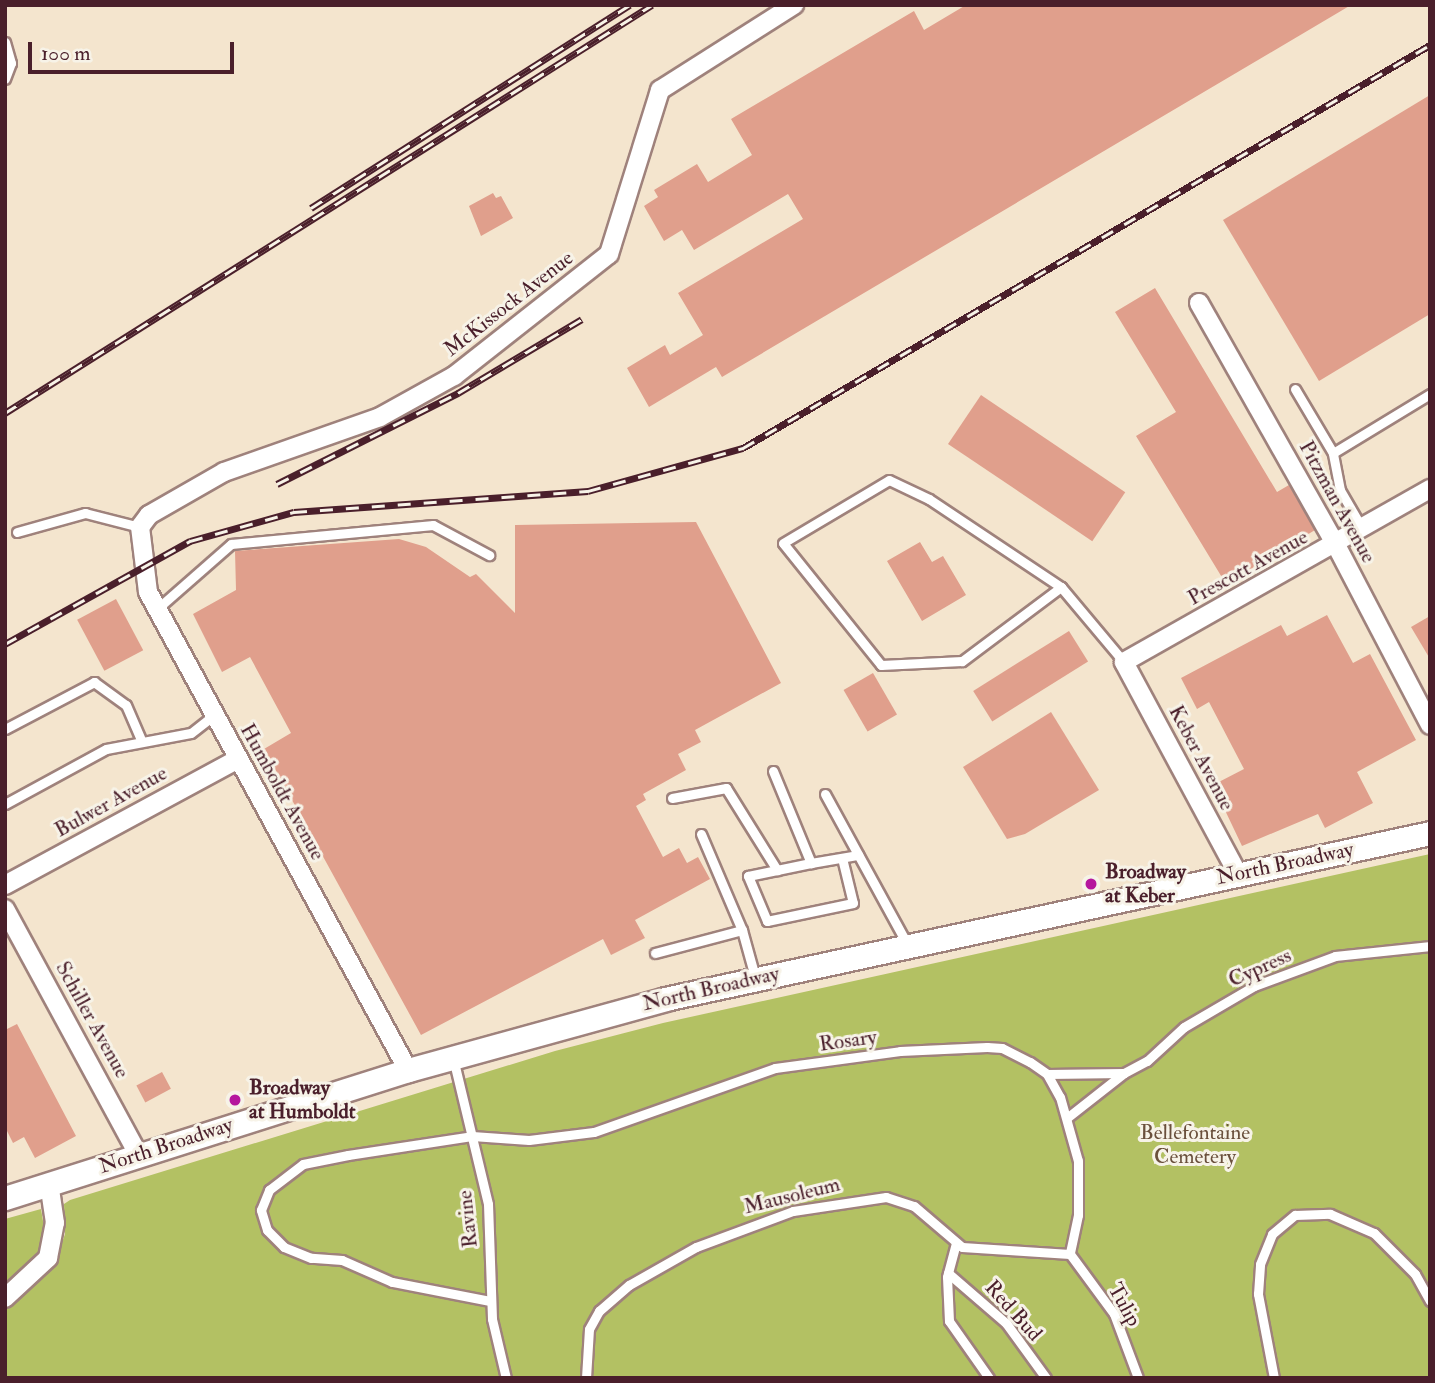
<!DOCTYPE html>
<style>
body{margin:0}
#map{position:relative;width:1435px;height:1383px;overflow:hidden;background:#f4e5ce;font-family:"IM FELL Double Pica",serif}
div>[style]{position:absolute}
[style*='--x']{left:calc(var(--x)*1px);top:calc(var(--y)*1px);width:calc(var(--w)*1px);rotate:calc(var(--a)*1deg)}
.green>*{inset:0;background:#b3c163}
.building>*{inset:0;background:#e09f8c;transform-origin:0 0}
.roads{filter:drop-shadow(2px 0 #9f827c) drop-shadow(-2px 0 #9f827c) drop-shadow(0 2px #9f827c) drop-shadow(0 -2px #9f827c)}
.service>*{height:9px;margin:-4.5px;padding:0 4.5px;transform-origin:4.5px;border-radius:4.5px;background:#fff}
.minor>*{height:18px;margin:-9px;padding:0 9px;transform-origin:9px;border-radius:9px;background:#fff}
.secondary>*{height:23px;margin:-11.5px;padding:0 11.5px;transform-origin:11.5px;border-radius:11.5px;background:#fff}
.rail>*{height:7px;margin-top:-3.5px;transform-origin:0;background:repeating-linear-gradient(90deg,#f7f3e8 0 13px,#4a1f2b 0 26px);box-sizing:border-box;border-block:2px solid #4a1f2b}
.dots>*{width:19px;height:19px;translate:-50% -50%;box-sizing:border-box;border:4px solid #f7f3e8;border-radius:50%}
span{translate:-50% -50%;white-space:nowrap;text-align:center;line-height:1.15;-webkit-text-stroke:6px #f7f3e8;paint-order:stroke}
.street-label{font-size:21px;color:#4a1f2b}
.poi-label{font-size:21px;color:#4a1f2b;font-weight:700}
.left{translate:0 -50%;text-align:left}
.park-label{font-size:21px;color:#6a503c}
.frame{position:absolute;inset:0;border:7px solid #4a1f2b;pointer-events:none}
.scale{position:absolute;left:28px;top:42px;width:206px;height:32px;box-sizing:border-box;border:4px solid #4a1f2b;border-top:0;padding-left:9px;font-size:21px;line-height:24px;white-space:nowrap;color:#4a1f2b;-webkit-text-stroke:5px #f7f3e8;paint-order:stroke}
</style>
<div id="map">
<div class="green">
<div style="clip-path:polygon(1430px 854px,1430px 1378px,5px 1378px,5px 1308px,54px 1266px,65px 1234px,64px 1204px,70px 1200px,555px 1051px,663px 1023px)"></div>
<div style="clip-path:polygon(41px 1209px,45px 1233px,39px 1252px,5px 1286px,5px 1219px)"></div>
</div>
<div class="building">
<div style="clip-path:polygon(966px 5px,1351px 5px,722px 377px,716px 367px,649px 407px,627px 368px,665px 345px,670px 355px,703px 335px,678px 293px,803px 219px,788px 194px,694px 250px,682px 230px,664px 241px,644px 206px,658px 197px,654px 190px,697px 164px,708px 182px,752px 155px,731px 119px,914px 11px,924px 30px)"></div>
<div style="clip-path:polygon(1430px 95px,1430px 314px,1319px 381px,1223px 220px)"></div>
<div style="clip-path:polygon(493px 193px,496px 198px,501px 196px,513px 218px,481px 236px,469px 206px)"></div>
<div style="clip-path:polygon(1155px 288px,1277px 492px,1289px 485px,1315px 530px,1226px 584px,1136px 436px,1176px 412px,1115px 312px)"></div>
<div style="left:981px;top:395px;width:174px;height:59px;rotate:34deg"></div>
<div style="clip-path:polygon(696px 522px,781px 683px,695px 730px,701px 742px,678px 754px,686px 770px,643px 794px,646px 800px,636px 806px,663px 857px,679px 848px,687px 863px,698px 857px,710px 879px,635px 920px,645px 938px,611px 955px,603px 939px,421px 1035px,264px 749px,291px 733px,250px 657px,222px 672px,193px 614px,236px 590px,235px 551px,399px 539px,426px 547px,470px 577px,476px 574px,515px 613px,515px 525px)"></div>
<div style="clip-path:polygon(920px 542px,932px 562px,943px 556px,966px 595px,922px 621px,887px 561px)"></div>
<div style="left:116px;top:599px;width:58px;height:44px;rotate:62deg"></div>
<div style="clip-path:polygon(1327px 615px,1353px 663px,1370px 654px,1416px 740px,1357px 772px,1373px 803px,1325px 828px,1318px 814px,1242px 846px,1213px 785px,1244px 769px,1209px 702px,1197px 709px,1181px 678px,1281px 625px,1287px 636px)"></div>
<div style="clip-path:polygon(1430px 616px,1430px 659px,1411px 627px)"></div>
<div style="left:1069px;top:631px;width:36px;height:113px;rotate:58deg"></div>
<div style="left:873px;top:673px;width:48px;height:34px;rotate:60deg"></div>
<div style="clip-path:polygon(1051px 712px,1099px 790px,1025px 834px,1007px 839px,963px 767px)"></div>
<div style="clip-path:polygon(17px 1024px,76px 1136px,35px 1158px,24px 1137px,13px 1143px,5px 1127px,5px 1030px)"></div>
<div style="left:162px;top:1072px;width:19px;height:29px;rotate:62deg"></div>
</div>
<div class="roads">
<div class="service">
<div style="--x:5;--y:42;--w:22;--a:74"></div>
<div style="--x:11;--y:63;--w:17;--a:111"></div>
<div style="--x:1295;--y:389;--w:74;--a:59.3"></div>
<div style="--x:1362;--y:528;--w:44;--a:-120.1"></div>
<div style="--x:1340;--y:490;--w:38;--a:-101"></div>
<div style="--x:1333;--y:453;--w:114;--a:-31.3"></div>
<div style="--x:17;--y:532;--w:71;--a:-15.6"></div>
<div style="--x:85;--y:513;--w:57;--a:14.3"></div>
<div style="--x:1061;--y:587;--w:124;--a:143.2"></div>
<div style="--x:962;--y:661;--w:81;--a:177.2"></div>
<div style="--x:881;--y:665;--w:156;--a:-128.8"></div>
<div style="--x:783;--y:543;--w:123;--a:-30.7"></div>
<div style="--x:889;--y:480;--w:44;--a:25.4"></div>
<div style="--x:929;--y:499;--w:159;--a:33.7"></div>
<div style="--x:1061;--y:587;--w:98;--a:50"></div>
<div style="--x:157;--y:609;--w:98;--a:-41.3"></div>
<div style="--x:231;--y:544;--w:203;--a:-5.4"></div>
<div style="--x:433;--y:525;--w:64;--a:28.2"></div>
<div style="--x:5;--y:729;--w:101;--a:-27.8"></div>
<div style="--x:94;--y:682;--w:39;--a:36"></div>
<div style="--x:126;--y:705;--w:40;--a:66.6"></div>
<div style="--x:773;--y:771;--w:100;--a:67.6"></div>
<div style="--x:825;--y:794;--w:171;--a:61.3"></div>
<div style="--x:672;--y:798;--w:55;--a:-10.5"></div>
<div style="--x:726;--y:788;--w:97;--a:58.1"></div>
<div style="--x:5;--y:804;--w:115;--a:-28.6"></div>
<div style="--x:106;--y:749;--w:86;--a:-10.7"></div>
<div style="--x:191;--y:733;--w:29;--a:-38"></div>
<div style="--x:701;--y:834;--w:104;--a:66.9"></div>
<div style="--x:742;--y:930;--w:49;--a:74.5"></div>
<div style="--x:842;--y:858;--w:46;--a:76.3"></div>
<div style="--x:853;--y:903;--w:88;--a:168.2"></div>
<div style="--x:767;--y:921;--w:49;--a:-112.9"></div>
<div style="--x:748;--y:876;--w:64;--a:-11.7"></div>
<div style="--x:811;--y:863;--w:48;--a:-9.7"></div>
<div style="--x:655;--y:953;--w:90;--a:-14.8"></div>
<div style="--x:453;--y:1058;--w:150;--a:76.5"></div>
<div style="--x:488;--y:1204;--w:115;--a:88"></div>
<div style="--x:492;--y:1319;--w:61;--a:76.7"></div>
<div style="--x:1047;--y:1074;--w:77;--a:-0.7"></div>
<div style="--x:1124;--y:1073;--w:26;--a:-28"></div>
<div style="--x:1147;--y:1061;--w:50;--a:-42.6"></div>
<div style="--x:1184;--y:1027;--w:81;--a:-30.4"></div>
<div style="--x:1254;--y:986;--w:86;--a:-20.3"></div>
<div style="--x:1335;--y:956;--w:96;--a:-6"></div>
<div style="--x:1068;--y:1117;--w:71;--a:-38.2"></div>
<div style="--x:956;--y:1243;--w:35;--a:105"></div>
<div style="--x:947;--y:1277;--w:44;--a:87.4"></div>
<div style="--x:949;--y:1321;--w:70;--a:54.9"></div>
<div style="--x:1070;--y:1254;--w:74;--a:53.7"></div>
<div style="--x:1114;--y:1314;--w:68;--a:69.4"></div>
<div style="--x:948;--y:1273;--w:77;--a:40.8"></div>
<div style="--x:1006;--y:1323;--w:68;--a:54"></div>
<div style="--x:490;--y:1301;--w:100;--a:-169"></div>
<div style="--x:392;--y:1282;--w:55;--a:-156.3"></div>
<div style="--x:342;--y:1260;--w:31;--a:-176"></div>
<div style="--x:311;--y:1258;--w:29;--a:-158"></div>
<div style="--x:284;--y:1247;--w:24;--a:-135"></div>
<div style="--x:267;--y:1230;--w:21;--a:-107"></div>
<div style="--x:261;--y:1210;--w:22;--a:-68"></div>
<div style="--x:269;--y:1190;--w:43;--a:-37.4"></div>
<div style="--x:303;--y:1164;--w:46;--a:-11.3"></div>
<div style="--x:348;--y:1155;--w:125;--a:-8.7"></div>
<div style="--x:472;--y:1136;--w:57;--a:4"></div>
<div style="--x:529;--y:1140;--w:65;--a:-7"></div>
<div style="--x:594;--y:1132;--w:192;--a:-19.5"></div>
<div style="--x:775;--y:1068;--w:126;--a:-7.7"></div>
<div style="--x:900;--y:1051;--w:87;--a:-2.6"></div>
<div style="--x:987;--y:1047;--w:15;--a:4"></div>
<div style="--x:1002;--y:1048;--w:31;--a:27"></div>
<div style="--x:1030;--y:1062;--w:21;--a:35"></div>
<div style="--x:1047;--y:1074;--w:26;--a:61"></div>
<div style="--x:1060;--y:1097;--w:66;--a:74.3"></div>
<div style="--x:1078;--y:1161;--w:54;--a:90"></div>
<div style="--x:1078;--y:1215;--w:40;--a:102"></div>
<div style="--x:586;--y:1378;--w:49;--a:-86.5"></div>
<div style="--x:589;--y:1329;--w:21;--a:-61"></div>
<div style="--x:599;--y:1311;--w:40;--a:-41"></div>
<div style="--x:629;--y:1285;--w:77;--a:-29.6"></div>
<div style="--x:696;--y:1247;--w:103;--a:-20.4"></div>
<div style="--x:793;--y:1211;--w:94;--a:-8.6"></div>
<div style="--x:886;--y:1197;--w:29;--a:18"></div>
<div style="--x:914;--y:1206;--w:63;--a:40.5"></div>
<div style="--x:962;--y:1247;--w:108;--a:3.7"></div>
<div style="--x:1274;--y:1378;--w:86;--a:-100.8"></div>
<div style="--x:1258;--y:1294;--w:30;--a:-86"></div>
<div style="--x:1260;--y:1264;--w:32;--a:-68"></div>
<div style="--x:1272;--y:1234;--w:30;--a:-40"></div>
<div style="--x:1295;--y:1215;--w:35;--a:-2"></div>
<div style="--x:1330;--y:1214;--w:48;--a:23.4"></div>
<div style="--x:1374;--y:1233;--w:58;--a:45"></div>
<div style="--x:1415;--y:1274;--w:31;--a:61"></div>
</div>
<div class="minor">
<div style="--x:1199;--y:303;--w:278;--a:60.5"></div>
<div style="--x:1336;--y:545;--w:203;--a:62.4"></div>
<div style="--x:1238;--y:874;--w:241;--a:-118.3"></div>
<div style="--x:1124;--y:662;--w:352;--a:-29.5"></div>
<div style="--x:5;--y:885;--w:265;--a:-28.4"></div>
<div style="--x:5;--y:909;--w:279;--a:61.5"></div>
<div style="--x:408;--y:1070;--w:544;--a:-118.54"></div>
<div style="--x:148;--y:592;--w:65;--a:-97"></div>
<div style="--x:140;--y:527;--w:15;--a:-53"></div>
<div style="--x:149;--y:515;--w:86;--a:-29.8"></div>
<div style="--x:224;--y:472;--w:165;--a:-19.4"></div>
<div style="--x:380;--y:417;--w:85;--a:-29"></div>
<div style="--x:454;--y:376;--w:197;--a:-38.2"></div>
<div style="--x:609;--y:254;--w:172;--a:-72.7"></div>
<div style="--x:660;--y:90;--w:159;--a:-32.4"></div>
<div style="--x:5;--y:1298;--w:59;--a:-42.9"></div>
<div style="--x:48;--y:1258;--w:36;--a:-79"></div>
<div style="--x:55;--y:1223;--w:40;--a:-98.5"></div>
</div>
<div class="secondary">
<div style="--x:5;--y:1198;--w:423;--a:-17.6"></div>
<div style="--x:408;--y:1070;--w:267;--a:-15.4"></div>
<div style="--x:665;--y:999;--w:783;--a:-12.24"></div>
</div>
</div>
<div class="rail">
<div style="--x:311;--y:208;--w:378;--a:-32.5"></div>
<div style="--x:5;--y:413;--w:765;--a:-32.24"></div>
<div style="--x:277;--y:484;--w:203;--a:-26.7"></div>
<div style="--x:458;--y:393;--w:144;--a:-30.8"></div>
<div style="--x:5;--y:644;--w:212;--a:-29.1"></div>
<div style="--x:190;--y:541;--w:108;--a:-15.6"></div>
<div style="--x:294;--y:512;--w:295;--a:-4.1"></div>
<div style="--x:588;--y:491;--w:161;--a:-15.5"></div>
<div style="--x:743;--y:448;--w:796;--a:-30.4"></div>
</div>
<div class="dots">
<div style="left:1091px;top:884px;background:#b5179e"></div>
<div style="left:235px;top:1100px;background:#b5179e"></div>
</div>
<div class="street-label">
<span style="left:509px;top:304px;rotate:-38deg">McKissock Avenue</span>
<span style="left:1337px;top:502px;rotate:61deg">Pitzman Avenue</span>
<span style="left:1248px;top:568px;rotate:-29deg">Prescott Avenue</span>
<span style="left:1201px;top:758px;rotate:62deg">Keber Avenue</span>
<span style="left:282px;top:792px;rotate:61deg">Humboldt Avenue</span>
<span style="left:111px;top:802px;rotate:-29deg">Bulwer Avenue</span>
<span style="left:1285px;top:864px;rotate:-12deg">North Broadway</span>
<span style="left:1260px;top:968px;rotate:-24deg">Cypress</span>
<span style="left:711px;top:989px;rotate:-13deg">North Broadway</span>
<span style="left:92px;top:1020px;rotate:61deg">Schiller Avenue</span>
<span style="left:848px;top:1041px;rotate:-8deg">Rosary</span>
<span style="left:166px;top:1146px;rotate:-18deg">North Broadway</span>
<span style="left:792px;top:1196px;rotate:-14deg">Mausoleum</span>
<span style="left:468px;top:1219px;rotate:-96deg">Ravine</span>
<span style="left:1124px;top:1305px;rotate:61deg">Tulip</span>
<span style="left:1013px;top:1311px;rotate:48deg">Red Bud</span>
</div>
<div class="poi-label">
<span class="left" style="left:1105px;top:884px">Broadway<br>at Keber</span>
<span class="left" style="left:249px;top:1100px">Broadway<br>at Humboldt</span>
</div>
<div class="park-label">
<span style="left:1195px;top:1145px">Bellefontaine<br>Cemetery</span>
</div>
<div class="frame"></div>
<div class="scale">100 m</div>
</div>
